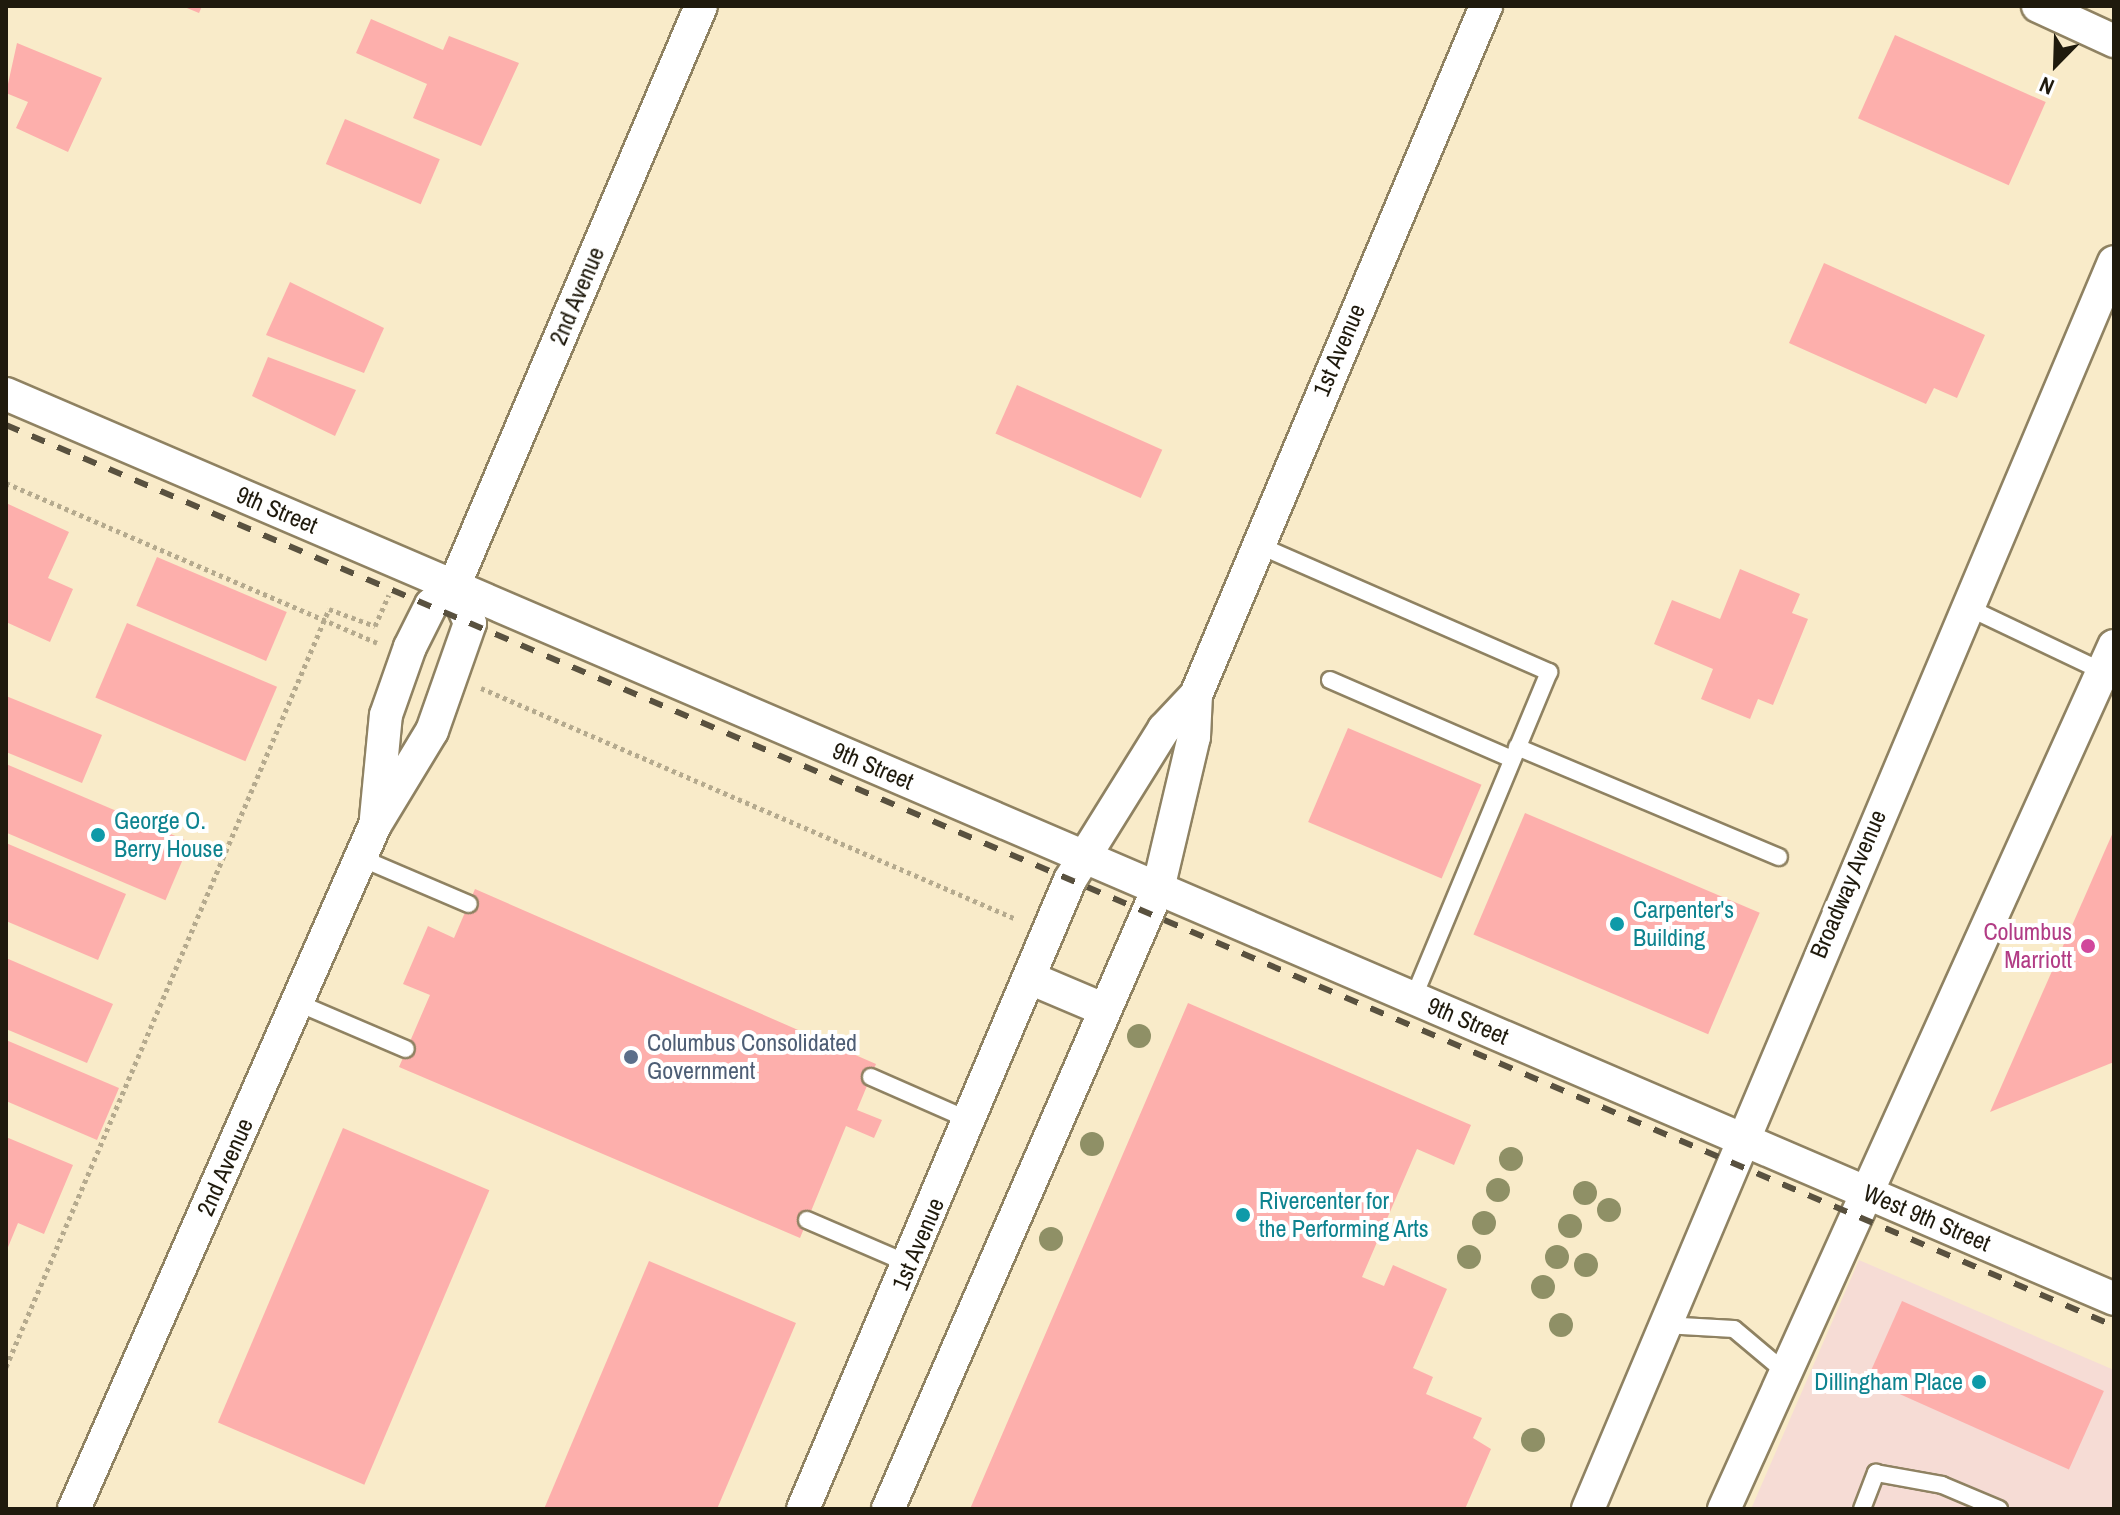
<!DOCTYPE html>
<style>
body{margin:0}
#map{position:relative;width:2120px;height:1515px;overflow:hidden;background:#f9ebc9;font-family:"Archivo Narrow",sans-serif}
div>[style]{position:absolute}
[style*='--x']{left:calc(var(--x)*1px);top:calc(var(--y)*1px);width:calc(var(--w)*1px);rotate:calc(var(--a)*1deg)}
.commercial>*{inset:0;background:#f6dcd5}
.building>*{inset:0;background:#fdafac;transform-origin:0 0}
.path>*{height:5px;margin-top:-2.5px;transform-origin:0;background:repeating-linear-gradient(90deg,#b5aa8e 0 4px,transparent 0 8px)}
.roads{filter:drop-shadow(2px 0 #8f8262) drop-shadow(-2px 0 #8f8262) drop-shadow(0 2px #8f8262) drop-shadow(0 -2px #8f8262)}
.lane>*{height:16px;margin:-8px;padding:0 8px;transform-origin:8px;border-radius:8px;background:#fff}
.street>*{height:32px;margin:-16px;padding:0 16px;transform-origin:16px;border-radius:16px;background:#fff}
.rail>*{height:6px;margin-top:-3px;transform-origin:0;background:repeating-linear-gradient(90deg,#59513f 0 14px,transparent 0 28px)}
.trees>*{width:24px;height:24px;margin:-12px;border-radius:50%;background:#8f9066}
.dots>*{width:22px;height:22px;translate:-50% -50%;box-sizing:border-box;border:4px solid #fff;border-radius:50%}
span{translate:-50% -50%;white-space:nowrap;text-align:center;line-height:1.15;-webkit-text-stroke:8px #fff;paint-order:stroke}
.street-label{font-size:24px;color:#1f1a0d}
.culture-label{font-size:24px;color:#0d838f}
.left{translate:0 -50%;text-align:left}
.right{translate:-100% -50%;text-align:right}
.hotel-label{font-size:24px;color:#b23c85}
.service-label{font-size:24px;color:#4e5e75}
.frame{position:absolute;inset:0;border:8px solid #1f1a0d;pointer-events:none}
.north{position:absolute;left:2016px;top:24px;width:80px;height:80px;-webkit-text-stroke:6px #fff;paint-order:stroke;rotate:203deg;font-size:22px;font-weight:700;line-height:32px;text-align:center;color:#1f1a0d}
.north::after{content:'';display:block;margin:auto;width:28px;height:36px;background:#1f1a0d;clip-path:polygon(50% 0,100% 100%,50% 72%,0 100%)}
</style>
<div id="map">
<div class="commercial">
<div style="clip-path:polygon(1859px 1260px,2114px 1370px,2114px 1509px,1751px 1509px)"></div>
</div>
<div class="building">
<div style="clip-path:polygon(182px 6px,202px 6px,199px 13px)"></div>
<div style="clip-path:polygon(371px 19px,443px 50px,449px 36px,519px 63px,481px 146px,413px 118px,427px 84px,356px 53px)"></div>
<div style="left:1895px;top:35px;width:165px;height:91px;rotate:24deg"></div>
<div style="clip-path:polygon(17px 43px,102px 78px,68px 152px,16px 128px,28px 102px,6px 93px)"></div>
<div style="left:345px;top:119px;width:103px;height:49px;rotate:23deg"></div>
<div style="clip-path:polygon(1824px 263px,1985px 335px,1957px 398px,1934px 388px,1926px 404px,1789px 343px)"></div>
<div style="clip-path:polygon(290px 282px,384px 328px,364px 373px,266px 335px)"></div>
<div style="clip-path:polygon(268px 357px,356px 390px,335px 436px,252px 396px)"></div>
<div style="left:1017px;top:385px;width:159px;height:53px;rotate:24deg"></div>
<div style="clip-path:polygon(6px 503px,69px 532px,48px 578px,73px 589px,50px 642px,6px 622px)"></div>
<div style="left:157px;top:557px;width:141px;height:53px;rotate:23deg"></div>
<div style="clip-path:polygon(1740px 569px,1800px 594px,1792px 613px,1808px 619px,1773px 705px,1758px 699px,1750px 719px,1701px 699px,1713px 669px,1654px 644px,1672px 600px,1720px 619px)"></div>
<div style="left:127px;top:623px;width:163px;height:81px;rotate:23deg"></div>
<div style="clip-path:polygon(6px 696px,102px 735px,82px 783px,6px 752px)"></div>
<div style="left:1348px;top:728px;width:145px;height:102px;rotate:23deg"></div>
<div style="left:6px;top:764px;width:200px;height:63px;rotate:23deg"></div>
<div style="left:1525px;top:813px;width:255px;height:132px;rotate:23deg"></div>
<div style="clip-path:polygon(2114px 830px,2114px 1062px,1990px 1112px)"></div>
<div style="clip-path:polygon(6px 843px,126px 894px,98px 960px,6px 921px)"></div>
<div style="clip-path:polygon(475px 889px,876px 1064px,857px 1110px,882px 1120px,874px 1138px,846px 1126px,800px 1238px,399px 1067px,430px 995px,403px 984px,428px 926px,454px 938px)"></div>
<div style="clip-path:polygon(6px 958px,113px 1004px,87px 1063px,6px 1029px)"></div>
<div style="clip-path:polygon(1188px 1003px,1471px 1125px,1454px 1165px,1417px 1149px,1362px 1277px,1384px 1286px,1393px 1265px,1447px 1289px,1413px 1368px,1433px 1377px,1426px 1394px,1482px 1418px,1473px 1438px,1491px 1449px,1465px 1509px,970px 1509px)"></div>
<div style="clip-path:polygon(6px 1040px,119px 1088px,97px 1140px,6px 1101px)"></div>
<div style="left:343px;top:1128px;width:159px;height:320px;rotate:23deg"></div>
<div style="clip-path:polygon(6px 1137px,73px 1165px,44px 1234px,18px 1223px,6px 1252px)"></div>
<div style="clip-path:polygon(649px 1261px,796px 1323px,717px 1509px,544px 1509px)"></div>
<div style="left:1902px;top:1301px;width:221px;height:86px;rotate:24deg"></div>
</div>
<div class="path">
<div style="--x:6;--y:483;--w:404;--a:23.3"></div>
<div style="--x:481;--y:688;--w:583;--a:23.35"></div>
<div style="--x:6;--y:1367;--w:824;--a:-66.92"></div>
<div style="--x:329;--y:609;--w:49;--a:20.3"></div>
<div style="--x:375;--y:626;--w:34;--a:-66"></div>
</div>
<div class="roads">
<div class="lane">
<div style="--x:1256;--y:544;--w:320;--a:23.6"></div>
<div style="--x:1549;--y:672;--w:353;--a:112.6"></div>
<div style="--x:1967;--y:607;--w:154;--a:25.4"></div>
<div style="--x:1330;--y:680;--w:198;--a:23.5"></div>
<div style="--x:1517;--y:747;--w:284;--a:22.8"></div>
<div style="--x:361;--y:858;--w:117;--a:23.1"></div>
<div style="--x:298;--y:1003;--w:117;--a:23.1"></div>
<div style="--x:871;--y:1077;--w:109;--a:23.7"></div>
<div style="--x:807;--y:1220;--w:111;--a:23.3"></div>
<div style="--x:1664;--y:1325;--w:70;--a:3.3"></div>
<div style="--x:1734;--y:1329;--w:65;--a:40"></div>
<div style="--x:1862;--y:1509;--w:39;--a:-69"></div>
<div style="--x:1876;--y:1473;--w:67;--a:10.3"></div>
<div style="--x:1942;--y:1485;--w:62;--a:22.8"></div>
</div>
<div class="street">
<div style="--x:2038;--y:6;--w:84;--a:24.7"></div>
<div style="--x:6;--y:394;--w:2294;--a:23.23"></div>
<div style="--x:376;--y:818;--w:103;--a:-84.5"></div>
<div style="--x:386;--y:715;--w:72;--a:-70.6"></div>
<div style="--x:410;--y:647;--w:47;--a:-63.4"></div>
<div style="--x:431;--y:605;--w:30;--a:-40"></div>
<div style="--x:454;--y:586;--w:630;--a:-66.93"></div>
<div style="--x:1032;--y:979;--w:77;--a:22.9"></div>
<div style="--x:74;--y:1509;--w:747;--a:-66.25"></div>
<div style="--x:375;--y:825;--w:110;--a:-58.8"></div>
<div style="--x:432;--y:731;--w:114;--a:-70.6"></div>
<div style="--x:470;--y:623;--w:40;--a:-113.4"></div>
<div style="--x:803;--y:1509;--w:683;--a:-67"></div>
<div style="--x:1070;--y:880;--w:178;--a:-58.1"></div>
<div style="--x:1164;--y:729;--w:47;--a:-46.7"></div>
<div style="--x:888;--y:1509;--w:676;--a:-66.47"></div>
<div style="--x:1158;--y:889;--w:156;--a:-76.7"></div>
<div style="--x:1194;--y:737;--w:42;--a:-87.3"></div>
<div style="--x:1196;--y:695;--w:748;--a:-67.17"></div>
<div style="--x:1588;--y:1509;--w:1353;--a:-67.13"></div>
<div style="--x:1724;--y:1509;--w:947;--a:-65.68"></div>
</div>
</div>
<div class="rail">
<div style="--x:6;--y:425;--w:2292;--a:23.14"></div>
</div>
<div class="trees">
<div style="left:1139px;top:1036px"></div>
<div style="left:1092px;top:1144px"></div>
<div style="left:1511px;top:1159px"></div>
<div style="left:1498px;top:1190px"></div>
<div style="left:1585px;top:1193px"></div>
<div style="left:1609px;top:1210px"></div>
<div style="left:1484px;top:1223px"></div>
<div style="left:1570px;top:1226px"></div>
<div style="left:1051px;top:1239px"></div>
<div style="left:1469px;top:1257px"></div>
<div style="left:1557px;top:1257px"></div>
<div style="left:1586px;top:1265px"></div>
<div style="left:1543px;top:1287px"></div>
<div style="left:1561px;top:1325px"></div>
<div style="left:1533px;top:1440px"></div>
</div>
<div class="dots">
<div style="left:98px;top:835px;background:#0f9aa8"></div>
<div style="left:1617px;top:924px;background:#0f9aa8"></div>
<div style="left:2088px;top:946px;background:#d1479c"></div>
<div style="left:631px;top:1057px;background:#5c6f8a"></div>
<div style="left:1243px;top:1215px;background:#0f9aa8"></div>
<div style="left:1979px;top:1382px;background:#0f9aa8"></div>
</div>
<div class="street-label">
<span style="left:577px;top:296px;rotate:-67deg">2nd Avenue</span>
<span style="left:1339px;top:350px;rotate:-67deg">1st Avenue</span>
<span style="left:277px;top:510px;rotate:23deg">9th Street</span>
<span style="left:873px;top:766px;rotate:23deg">9th Street</span>
<span style="left:1848px;top:884px;rotate:-67deg">Broadway Avenue</span>
<span style="left:1468px;top:1021px;rotate:23deg">9th Street</span>
<span style="left:225px;top:1167px;rotate:-66deg">2nd Avenue</span>
<span style="left:1927px;top:1218px;rotate:23deg">West 9th Street</span>
<span style="left:918px;top:1244px;rotate:-67deg">1st Avenue</span>
</div>
<div class="culture-label">
<span class="left" style="left:114px;top:835px">George O.<br>Berry House</span>
<span class="left" style="left:1633px;top:924px">Carpenter's<br>Building</span>
<span class="left" style="left:1259px;top:1215px">Rivercenter for<br>the Performing Arts</span>
<span class="right" style="left:1963px;top:1382px">Dillingham Place</span>
</div>
<div class="hotel-label">
<span class="right" style="left:2072px;top:946px">Columbus<br>Marriott</span>
</div>
<div class="service-label">
<span class="left" style="left:647px;top:1057px">Columbus Consolidated<br>Government</span>
</div>
<div class="frame"></div>
<div class="north">N</div>
</div>
